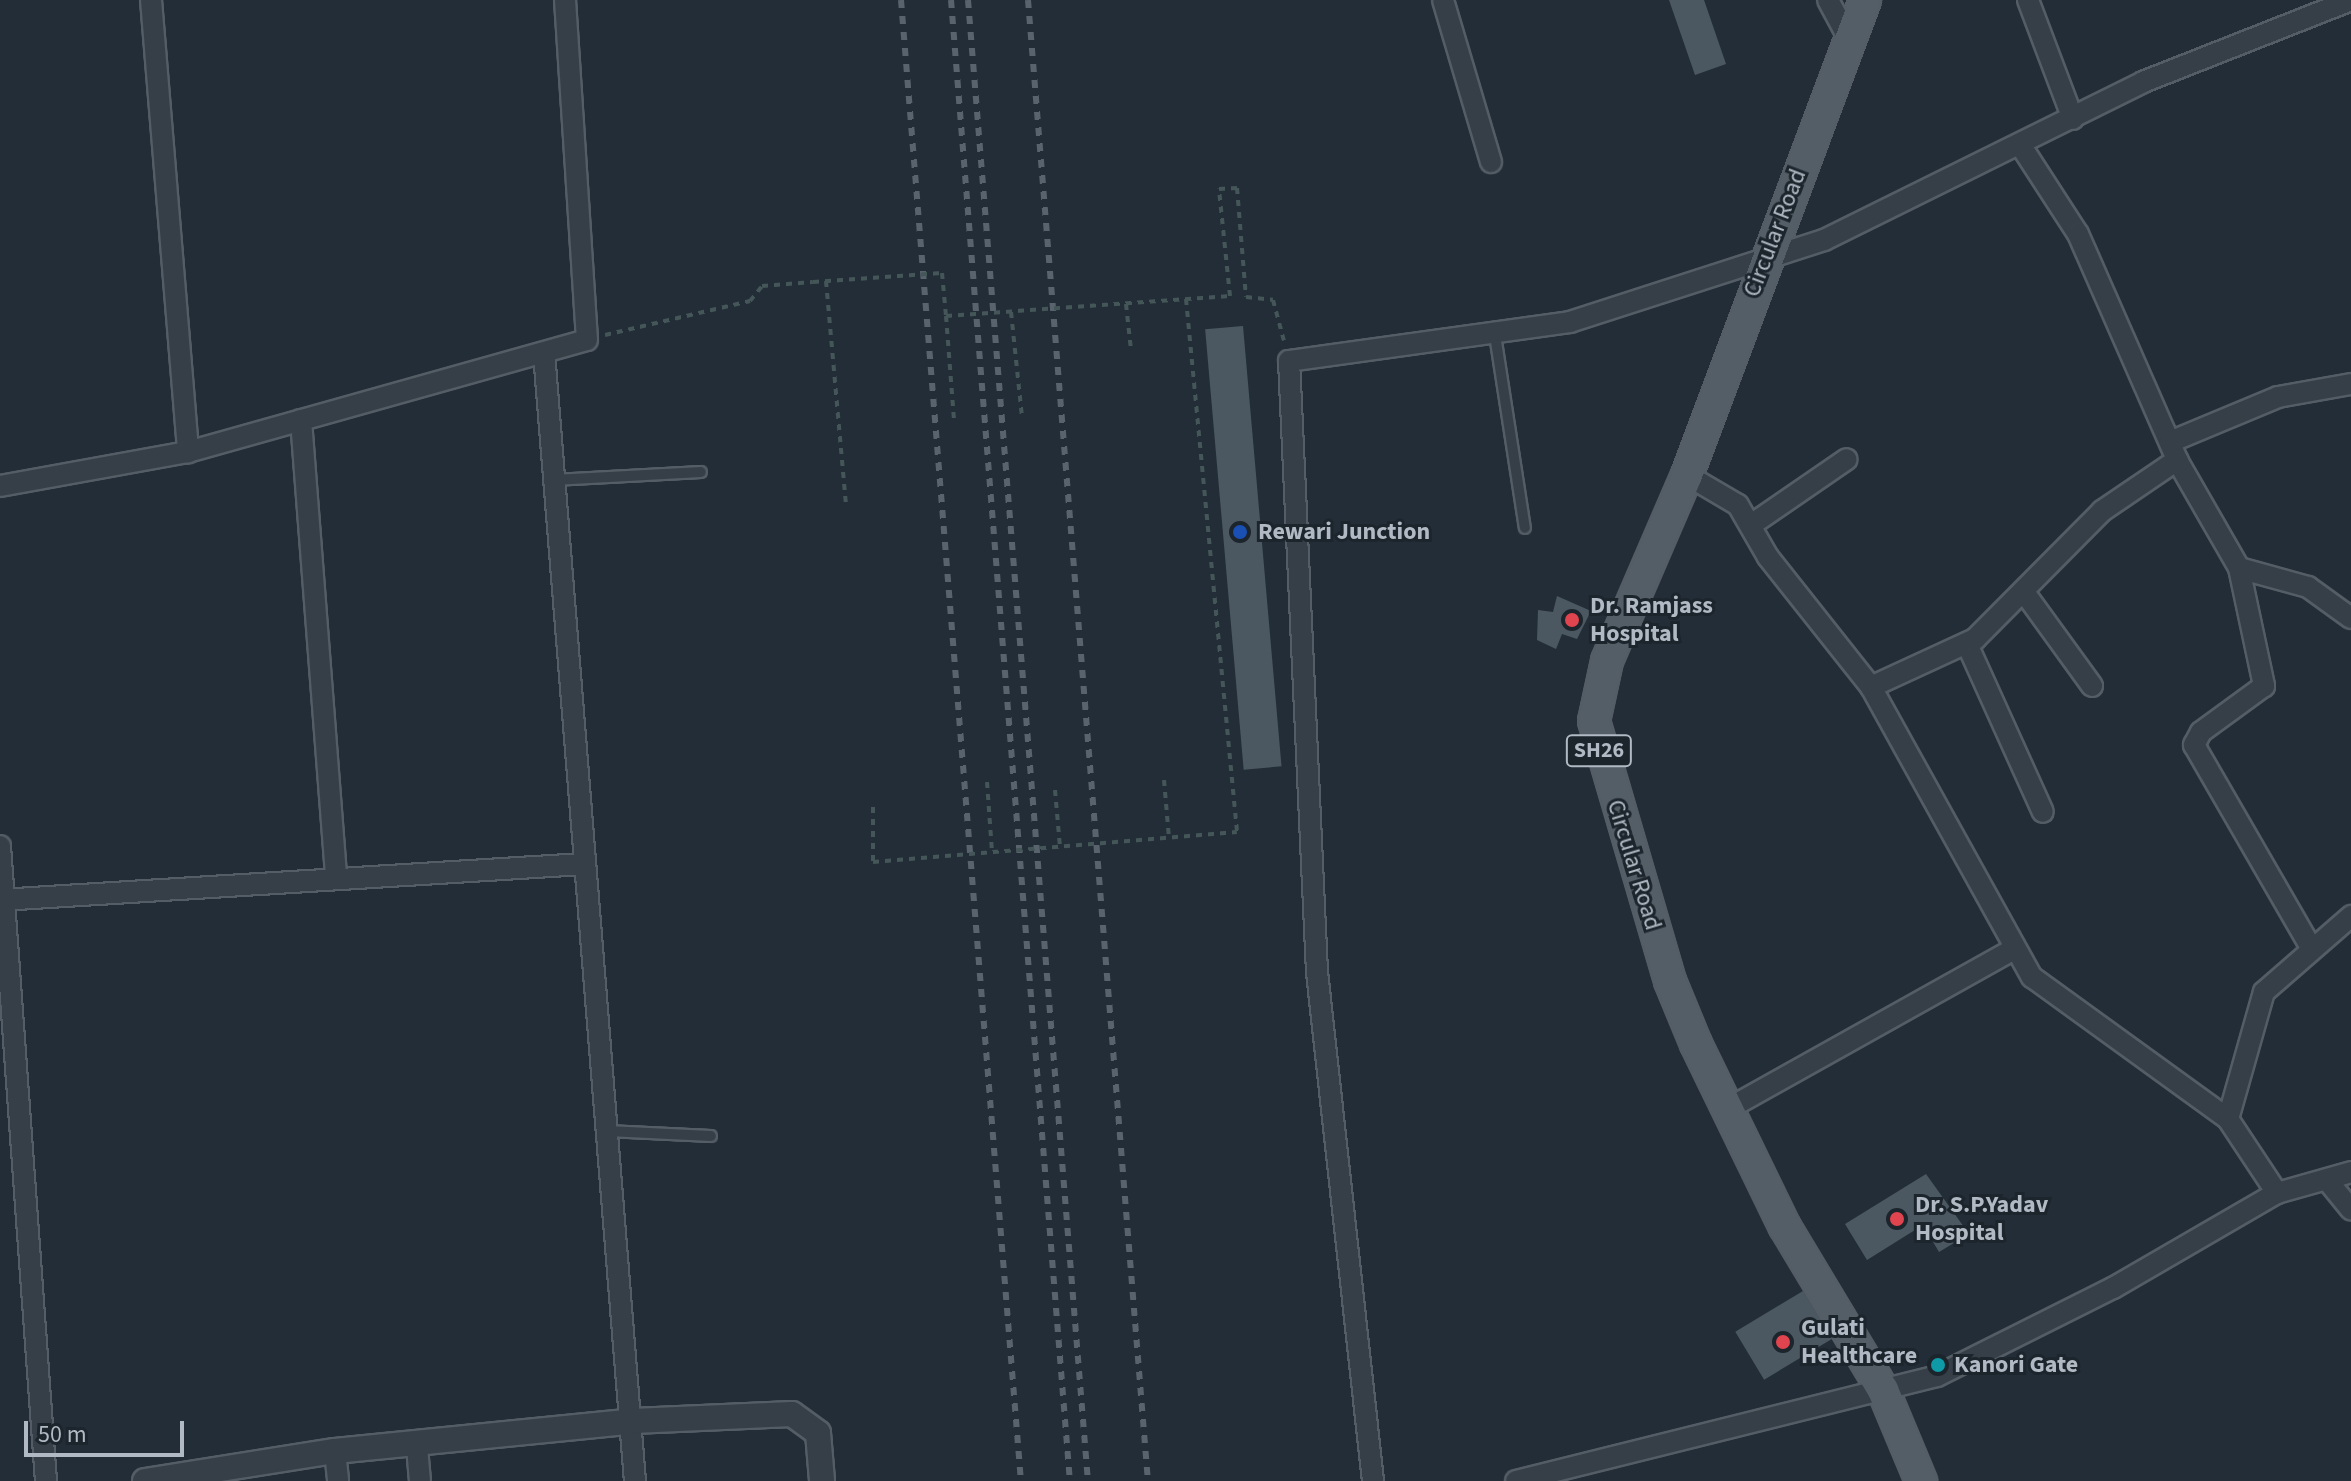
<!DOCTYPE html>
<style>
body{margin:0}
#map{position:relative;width:2351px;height:1481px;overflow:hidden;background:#232d37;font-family:"Source Sans 3",sans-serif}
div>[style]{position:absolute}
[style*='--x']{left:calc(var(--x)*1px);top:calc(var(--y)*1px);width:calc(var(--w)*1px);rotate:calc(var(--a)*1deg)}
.building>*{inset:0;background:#4b5862;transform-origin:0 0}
.path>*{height:4px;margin-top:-2px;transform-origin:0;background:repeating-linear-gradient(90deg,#445657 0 6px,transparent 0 12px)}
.roads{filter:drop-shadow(2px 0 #545d65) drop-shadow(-2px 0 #545d65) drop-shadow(0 2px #545d65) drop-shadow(0 -2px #545d65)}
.service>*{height:10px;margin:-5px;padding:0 5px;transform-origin:5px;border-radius:5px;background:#363f48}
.minor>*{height:20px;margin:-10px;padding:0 10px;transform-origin:10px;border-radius:10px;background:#363f48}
.tertiary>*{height:24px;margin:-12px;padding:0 12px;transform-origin:12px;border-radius:12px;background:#363f48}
.primary>*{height:30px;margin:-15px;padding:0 15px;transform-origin:15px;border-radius:15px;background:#545e67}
.rail>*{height:6px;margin-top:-3px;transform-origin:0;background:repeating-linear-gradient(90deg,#59636e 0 8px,transparent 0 16px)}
.path-bridge>*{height:4px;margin-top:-2px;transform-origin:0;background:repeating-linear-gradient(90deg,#445657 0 6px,transparent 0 12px)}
.dots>*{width:22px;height:22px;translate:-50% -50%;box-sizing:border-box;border:4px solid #1c242c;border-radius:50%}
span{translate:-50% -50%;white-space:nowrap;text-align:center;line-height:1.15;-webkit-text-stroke:6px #1c242c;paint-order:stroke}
.shield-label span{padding:2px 6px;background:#1c242c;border:2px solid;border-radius:6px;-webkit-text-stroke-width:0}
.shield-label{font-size:22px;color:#b1bac4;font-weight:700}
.street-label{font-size:24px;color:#b1bac4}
.poi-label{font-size:24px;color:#b1bac4;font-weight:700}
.left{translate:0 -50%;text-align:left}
.scale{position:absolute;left:24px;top:1421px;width:160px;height:36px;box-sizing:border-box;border:4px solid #b1bac4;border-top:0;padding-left:10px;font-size:24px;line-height:28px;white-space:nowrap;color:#b1bac4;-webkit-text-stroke:6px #1c242c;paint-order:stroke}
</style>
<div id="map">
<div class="building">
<div style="clip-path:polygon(1669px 0,1704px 0,1726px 64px,1695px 75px)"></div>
<div style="left:1243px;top:326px;width:442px;height:38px;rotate:85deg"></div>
<div style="clip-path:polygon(1557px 596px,1591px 611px,1577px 639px,1562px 634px,1556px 649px,1537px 640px,1538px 610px,1553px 612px)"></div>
<div style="clip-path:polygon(1926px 1174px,1969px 1234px,1939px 1252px,1923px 1225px,1867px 1260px,1845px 1224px)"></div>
<div style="left:1803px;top:1291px;width:56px;height:79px;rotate:59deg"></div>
</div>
<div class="path">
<div style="--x:826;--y:281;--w:226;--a:84.9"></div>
<div style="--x:1230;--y:296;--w:108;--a:-95.9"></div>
<div style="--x:1219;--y:189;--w:18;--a:-3"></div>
<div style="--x:1237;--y:188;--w:109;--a:85.3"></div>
<div style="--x:1246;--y:297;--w:27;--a:6"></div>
<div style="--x:1273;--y:300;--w:42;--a:75"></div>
<div style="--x:1186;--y:299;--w:535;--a:84.53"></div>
<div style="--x:1126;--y:304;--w:46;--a:83.8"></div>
<div style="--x:1011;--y:312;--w:106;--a:84"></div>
<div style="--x:946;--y:316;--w:105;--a:85.6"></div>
<div style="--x:605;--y:335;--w:149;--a:-13.2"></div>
<div style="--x:750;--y:301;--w:19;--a:-51"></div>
<div style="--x:762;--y:286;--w:51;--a:-4.5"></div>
<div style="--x:1164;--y:780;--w:58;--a:85.1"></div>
<div style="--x:987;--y:782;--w:70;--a:85.9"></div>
<div style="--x:1055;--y:790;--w:57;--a:85"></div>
<div style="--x:873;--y:807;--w:55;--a:90"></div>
</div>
<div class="roads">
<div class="service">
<div style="--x:1495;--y:335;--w:195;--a:81.2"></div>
<div style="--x:554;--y:480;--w:147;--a:-3.1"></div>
<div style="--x:607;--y:1131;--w:104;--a:2.8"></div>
</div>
<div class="minor">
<div style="--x:151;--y:0;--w:454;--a:85.3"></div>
<div style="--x:1443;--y:0;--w:169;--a:73.5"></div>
<div style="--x:1828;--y:0;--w:44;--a:61.7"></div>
<div style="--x:2028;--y:0;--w:127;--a:69.3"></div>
<div style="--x:2021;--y:146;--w:105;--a:57.1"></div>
<div style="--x:2078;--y:234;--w:247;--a:66.3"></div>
<div style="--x:2177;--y:460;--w:125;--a:60.1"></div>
<div style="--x:2239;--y:568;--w:121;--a:78"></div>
<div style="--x:2264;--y:686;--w:78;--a:143.9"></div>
<div style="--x:2201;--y:732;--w:15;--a:118"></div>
<div style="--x:2194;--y:745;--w:232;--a:60"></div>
<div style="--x:544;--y:353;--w:1132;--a:85.39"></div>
<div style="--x:301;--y:420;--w:460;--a:85.6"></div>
<div style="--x:2170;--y:442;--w:117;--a:-22.6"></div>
<div style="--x:2278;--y:397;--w:74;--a:-10.1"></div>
<div style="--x:1687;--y:475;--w:59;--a:30.5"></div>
<div style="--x:1738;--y:505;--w:60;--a:60"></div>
<div style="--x:1768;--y:557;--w:166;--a:51.6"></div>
<div style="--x:1871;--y:687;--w:332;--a:61"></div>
<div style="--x:2032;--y:977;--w:242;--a:35.9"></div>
<div style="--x:2228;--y:1119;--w:89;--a:56.5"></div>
<div style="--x:0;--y:486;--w:191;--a:-10.3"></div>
<div style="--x:188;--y:452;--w:414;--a:-15.7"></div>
<div style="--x:587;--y:340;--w:341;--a:-93.7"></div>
<div style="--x:1751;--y:525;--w:116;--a:-34.5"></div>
<div style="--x:2239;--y:568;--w:72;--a:15.4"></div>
<div style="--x:2308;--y:587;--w:53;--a:35.8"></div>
<div style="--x:2024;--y:592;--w:116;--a:54.1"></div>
<div style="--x:1967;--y:644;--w:184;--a:65.7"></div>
<div style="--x:1871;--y:687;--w:115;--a:-24.8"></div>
<div style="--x:1975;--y:639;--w:180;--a:-45.2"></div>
<div style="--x:2102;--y:511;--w:91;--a:-34.2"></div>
<div style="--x:0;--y:846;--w:637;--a:85.86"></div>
<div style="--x:0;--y:900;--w:584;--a:-3.53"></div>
<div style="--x:1726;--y:1110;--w:330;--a:-29.2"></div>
<div style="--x:2228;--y:1119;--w:132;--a:-74.2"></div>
<div style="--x:2264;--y:992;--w:116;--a:-41.1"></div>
<div style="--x:2327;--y:1180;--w:38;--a:51"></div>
<div style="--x:417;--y:1447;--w:34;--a:85"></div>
<div style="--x:335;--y:1451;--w:30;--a:84"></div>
<div style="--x:1373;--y:1481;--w:512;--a:-96.28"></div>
<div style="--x:1317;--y:972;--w:612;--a:-92.62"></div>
<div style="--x:1289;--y:361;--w:284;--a:-7.9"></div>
<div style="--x:1570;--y:322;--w:267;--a:-17.9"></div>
<div style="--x:1824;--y:240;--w:356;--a:-26.3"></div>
<div style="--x:2143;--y:82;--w:224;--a:-21.5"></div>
<div style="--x:1516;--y:1481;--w:434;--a:-14"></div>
<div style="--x:1937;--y:1376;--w:197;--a:-26.6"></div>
<div style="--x:2113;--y:1288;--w:190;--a:-30.1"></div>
<div style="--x:2277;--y:1193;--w:77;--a:-15.8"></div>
</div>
<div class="tertiary">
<div style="--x:145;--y:1481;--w:192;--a:-9"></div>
<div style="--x:335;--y:1451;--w:300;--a:-5.7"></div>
<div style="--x:633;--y:1421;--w:159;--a:-2.5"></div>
<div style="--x:792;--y:1414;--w:32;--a:36"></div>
<div style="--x:818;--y:1433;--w:48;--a:85.2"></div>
</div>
<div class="primary">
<div style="--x:1865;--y:0;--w:507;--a:110.54"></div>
<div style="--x:1687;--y:475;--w:202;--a:113.3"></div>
<div style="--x:1607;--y:661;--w:61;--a:102.2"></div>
<div style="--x:1594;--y:721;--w:271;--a:73.7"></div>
<div style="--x:1670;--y:981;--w:68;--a:67.6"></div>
<div style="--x:1696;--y:1044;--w:203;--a:64.1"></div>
<div style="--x:1785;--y:1227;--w:190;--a:59"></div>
<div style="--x:1883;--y:1390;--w:99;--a:67.3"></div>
</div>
</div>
<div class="rail">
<div style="--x:901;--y:0;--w:1486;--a:85.37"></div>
<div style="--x:951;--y:0;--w:1486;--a:85.41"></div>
<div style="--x:968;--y:0;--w:1486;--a:85.37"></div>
<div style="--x:1028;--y:0;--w:1486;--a:85.37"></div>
</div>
<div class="path-bridge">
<div style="--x:813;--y:282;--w:129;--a:-4"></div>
<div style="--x:942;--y:273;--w:43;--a:84.7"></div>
<div style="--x:946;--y:316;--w:285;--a:-4"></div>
<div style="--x:873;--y:862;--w:365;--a:-4.7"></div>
</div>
<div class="dots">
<div style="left:1240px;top:532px;background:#1a4fb4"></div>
<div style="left:1572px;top:620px;background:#e0444e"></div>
<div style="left:1897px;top:1219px;background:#e0444e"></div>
<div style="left:1783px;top:1342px;background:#e0444e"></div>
<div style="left:1938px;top:1365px;background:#0f9aa8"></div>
</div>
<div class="shield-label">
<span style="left:1599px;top:751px">SH26</span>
</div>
<div class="street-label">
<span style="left:1775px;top:233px;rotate:-69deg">Circular Road</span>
<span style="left:1634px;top:865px;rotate:73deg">Circular Road</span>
</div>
<div class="poi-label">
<span class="left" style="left:1258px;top:532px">Rewari Junction</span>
<span class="left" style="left:1590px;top:620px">Dr. Ramjass<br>Hospital</span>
<span class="left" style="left:1915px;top:1219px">Dr. S.P.Yadav<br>Hospital</span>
<span class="left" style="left:1801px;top:1342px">Gulati<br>Healthcare</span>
<span class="left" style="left:1954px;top:1365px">Kanori Gate</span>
</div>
<div class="scale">50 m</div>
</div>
